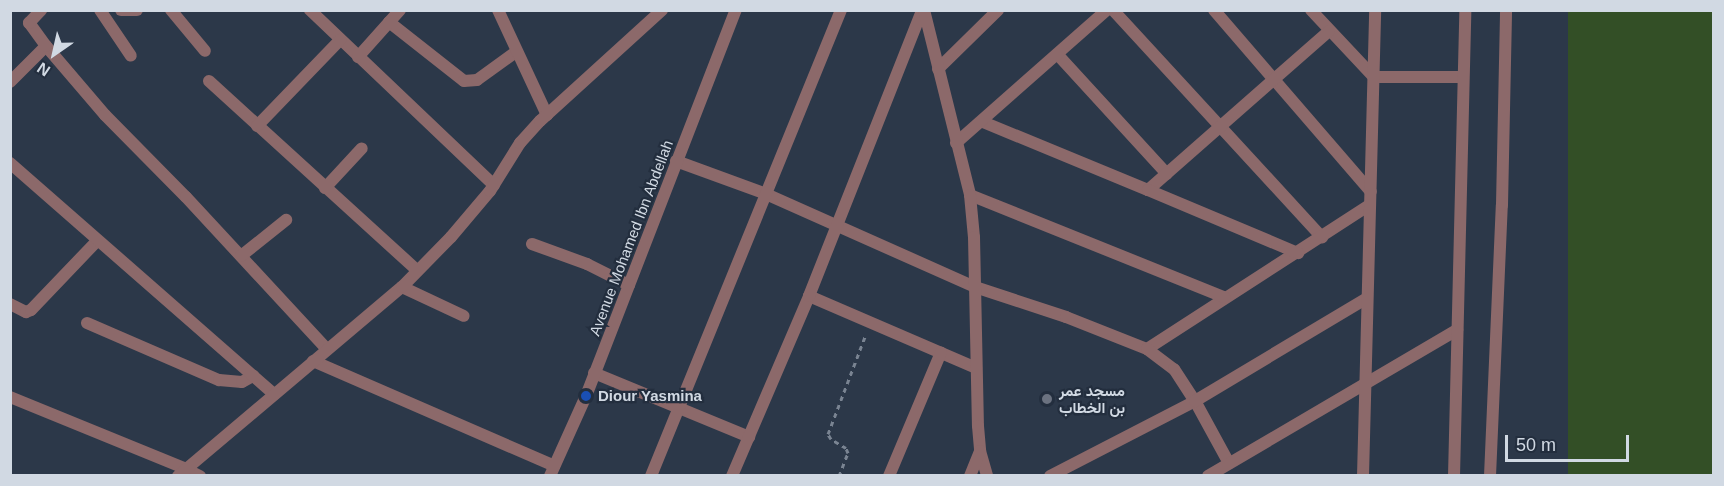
<!DOCTYPE html>
<meta charset="utf-8">
<style>
body{margin:0}
#map{position:relative;width:1724px;height:486px;overflow:hidden;background:#2c3849;font-family:Helvetica,Vazirmatn,sans-serif}
div>[style]{position:absolute}
[style*='--x']{left:calc(var(--x)*1px);top:calc(var(--y)*1px);width:calc(var(--w)*1px);rotate:calc(var(--a)*1deg)}
.green>*{inset:0;background:#334f26;transform-origin:0 0}
.path>*{height:3px;margin-top:-1.5px;transform-origin:0;background:repeating-linear-gradient(90deg,#7a8492 0 4.5px,transparent 0 9px)}
.minor>*{height:12px;margin:-6px;padding:0 6px;transform-origin:6px;border-radius:6px;background:#8c696a}
.tertiary>*{height:12px;margin:-6px;padding:0 6px;transform-origin:6px;border-radius:6px;background:#8c696a}
.dots>*{width:16px;height:16px;translate:-50% -50%;box-sizing:border-box;border:3px solid #232e3e;border-radius:50%}
span{translate:-50% -50%;white-space:nowrap;text-align:center;line-height:1.15;-webkit-text-stroke:4.5px #232e3e;paint-order:stroke}
.street-label{font-size:15px;color:#d1d9e3}
.poi-label{font-size:15px;color:#d1d9e3;font-weight:700}
.left{translate:0 -50%;text-align:left}
.frame{position:absolute;inset:0;border:12px solid #d1d9e3;pointer-events:none}
.north{position:absolute;left:24px;top:24px;width:60px;height:60px;-webkit-text-stroke:4px #232e3e;paint-order:stroke;rotate:214deg;font-size:16px;font-weight:700;line-height:24px;text-align:center;color:#d1d9e3}
.north::after{content:'';display:block;margin:auto;width:21px;height:27px;background:#d1d9e3;clip-path:polygon(50% 0,100% 100%,50% 72%,0 100%)}
.scale{position:absolute;left:1505px;top:435px;width:124px;height:27px;box-sizing:border-box;border:3px solid #d1d9e3;border-top:0;padding-left:8px;font-size:18px;line-height:21px;white-space:nowrap;color:#d1d9e3;-webkit-text-stroke:4px #232e3e;paint-order:stroke}
</style>
<div id="map">
<div class="green">
<div style="left:1568px;top:11px;width:145px;height:464px"></div>
</div>
<div class="path">
<div style="--x:839;--y:476;--w:25;--a:-69"></div>
<div style="--x:848;--y:453;--w:5;--a:-112"></div>
<div style="--x:846;--y:448;--w:17;--a:-149"></div>
<div style="--x:831;--y:439;--w:6;--a:-121"></div>
<div style="--x:828;--y:434;--w:107;--a:-69.2"></div>
</div>
<div class="minor">
<div style="--x:100;--y:10;--w:55;--a:56"></div>
<div style="--x:121;--y:10;--w:16;--a:0"></div>
<div style="--x:171;--y:10;--w:53;--a:50.3"></div>
<div style="--x:310;--y:10;--w:254;--a:43.6"></div>
<div style="--x:1113;--y:10;--w:309;--a:47.4"></div>
<div style="--x:1214;--y:10;--w:240;--a:49.2"></div>
<div style="--x:1311;--y:10;--w:92;--a:46.8"></div>
<div style="--x:1374;--y:77;--w:89;--a:0"></div>
<div style="--x:389;--y:22;--w:95;--a:38.2"></div>
<div style="--x:464;--y:81;--w:13;--a:-4"></div>
<div style="--x:477;--y:80;--w:49;--a:-35.9"></div>
<div style="--x:46;--y:46;--w:91;--a:49.5"></div>
<div style="--x:105;--y:115;--w:115;--a:45.4"></div>
<div style="--x:186;--y:197;--w:207;--a:47.2"></div>
<div style="--x:1058;--y:55;--w:161;--a:47.5"></div>
<div style="--x:358;--y:57;--w:63;--a:-48.2"></div>
<div style="--x:938;--y:69;--w:84;--a:-44.5"></div>
<div style="--x:209;--y:81;--w:281;--a:42.3"></div>
<div style="--x:10;--y:82;--w:51;--a:-45"></div>
<div style="--x:46;--y:46;--w:29;--a:-126"></div>
<div style="--x:29;--y:23;--w:18;--a:-47"></div>
<div style="--x:983;--y:122;--w:178;--a:22.4"></div>
<div style="--x:1148;--y:190;--w:241;--a:-41.3"></div>
<div style="--x:257;--y:126;--w:120;--a:-46"></div>
<div style="--x:956;--y:143;--w:201;--a:-41.4"></div>
<div style="--x:676;--y:161;--w:96;--a:20.1"></div>
<div style="--x:766;--y:194;--w:229;--a:24"></div>
<div style="--x:975;--y:287;--w:96;--a:18.2"></div>
<div style="--x:1066;--y:317;--w:87;--a:21.6"></div>
<div style="--x:1147;--y:349;--w:265;--a:-32.9"></div>
<div style="--x:325;--y:188;--w:54;--a:-47.2"></div>
<div style="--x:1148;--y:190;--w:163;--a:22.8"></div>
<div style="--x:970;--y:195;--w:274;--a:21.9"></div>
<div style="--x:532;--y:244;--w:59;--a:20"></div>
<div style="--x:587;--y:264;--w:47;--a:26.6"></div>
<div style="--x:241;--y:256;--w:58;--a:-38.7"></div>
<div style="--x:402;--y:287;--w:68;--a:25.1"></div>
<div style="--x:809;--y:296;--w:182;--a:23.3"></div>
<div style="--x:10;--y:304;--w:18;--a:27"></div>
<div style="--x:26;--y:312;--w:5;--a:-22"></div>
<div style="--x:31;--y:310;--w:95;--a:-46.3"></div>
<div style="--x:87;--y:323;--w:144;--a:23.4"></div>
<div style="--x:219;--y:380;--w:23;--a:5"></div>
<div style="--x:242;--y:382;--w:13;--a:-29"></div>
<div style="--x:1147;--y:349;--w:34;--a:37"></div>
<div style="--x:1174;--y:369;--w:38;--a:57"></div>
<div style="--x:1195;--y:401;--w:71;--a:61.3"></div>
<div style="--x:313;--y:361;--w:263;--a:23.5"></div>
<div style="--x:594;--y:373;--w:168;--a:22.4"></div>
<div style="--x:10;--y:397;--w:190;--a:22.2"></div>
<div style="--x:651;--y:476;--w:503;--a:-67.82"></div>
<div style="--x:732;--y:476;--w:196;--a:-66.8"></div>
<div style="--x:809;--y:296;--w:308;--a:-68.4"></div>
<div style="--x:889;--y:476;--w:134;--a:-67.2"></div>
<div style="--x:1050;--y:476;--w:163;--a:-27.3"></div>
<div style="--x:1195;--y:401;--w:200;--a:-30.9"></div>
<div style="--x:1208;--y:476;--w:289;--a:-30.4"></div>
<div style="--x:1363;--y:476;--w:466;--a:-88.5"></div>
<div style="--x:1454;--y:476;--w:466;--a:-88.6"></div>
</div>
<div class="tertiary">
<div style="--x:498;--y:10;--w:116;--a:65"></div>
<div style="--x:924;--y:10;--w:191;--a:76"></div>
<div style="--x:970;--y:195;--w:42;--a:84.6"></div>
<div style="--x:974;--y:237;--w:189;--a:88.8"></div>
<div style="--x:978;--y:426;--w:25;--a:85"></div>
<div style="--x:980;--y:451;--w:26;--a:74"></div>
<div style="--x:10;--y:163;--w:351;--a:41.2"></div>
<div style="--x:186;--y:469;--w:16;--a:27"></div>
<div style="--x:178;--y:476;--w:293;--a:-40.2"></div>
<div style="--x:402;--y:287;--w:70;--a:-45.6"></div>
<div style="--x:451;--y:237;--w:60;--a:-49.7"></div>
<div style="--x:490;--y:191;--w:57;--a:-58"></div>
<div style="--x:520;--y:143;--w:30;--a:-48"></div>
<div style="--x:540;--y:121;--w:165;--a:-42.3"></div>
<div style="--x:550;--y:476;--w:88;--a:-65.8"></div>
<div style="--x:586;--y:396;--w:414;--a:-68.8"></div>
<div style="--x:970;--y:476;--w:27;--a:-68"></div>
<div style="--x:1490;--y:476;--w:271;--a:-87.5"></div>
<div style="--x:1502;--y:205;--w:195;--a:-88.8"></div>
</div>
<div class="dots">
<div style="left:586px;top:396px;background:#1a4fb4"></div>
<div style="left:1047px;top:399px;background:#6b7280"></div>
</div>
<div class="street-label">
<span style="left:631px;top:238px;rotate:-69deg">Avenue Mohamed Ibn Abdellah</span>
</div>
<div class="poi-label">
<span class="left" style="left:1059px;top:399px">مسجد عمر<br>بن الخطاب</span>
<span class="left" style="left:598px;top:396px">Diour Yasmina</span>
</div>
<div class="frame"></div>
<div class="north">N</div>
<div class="scale">50 m</div>
</div>
